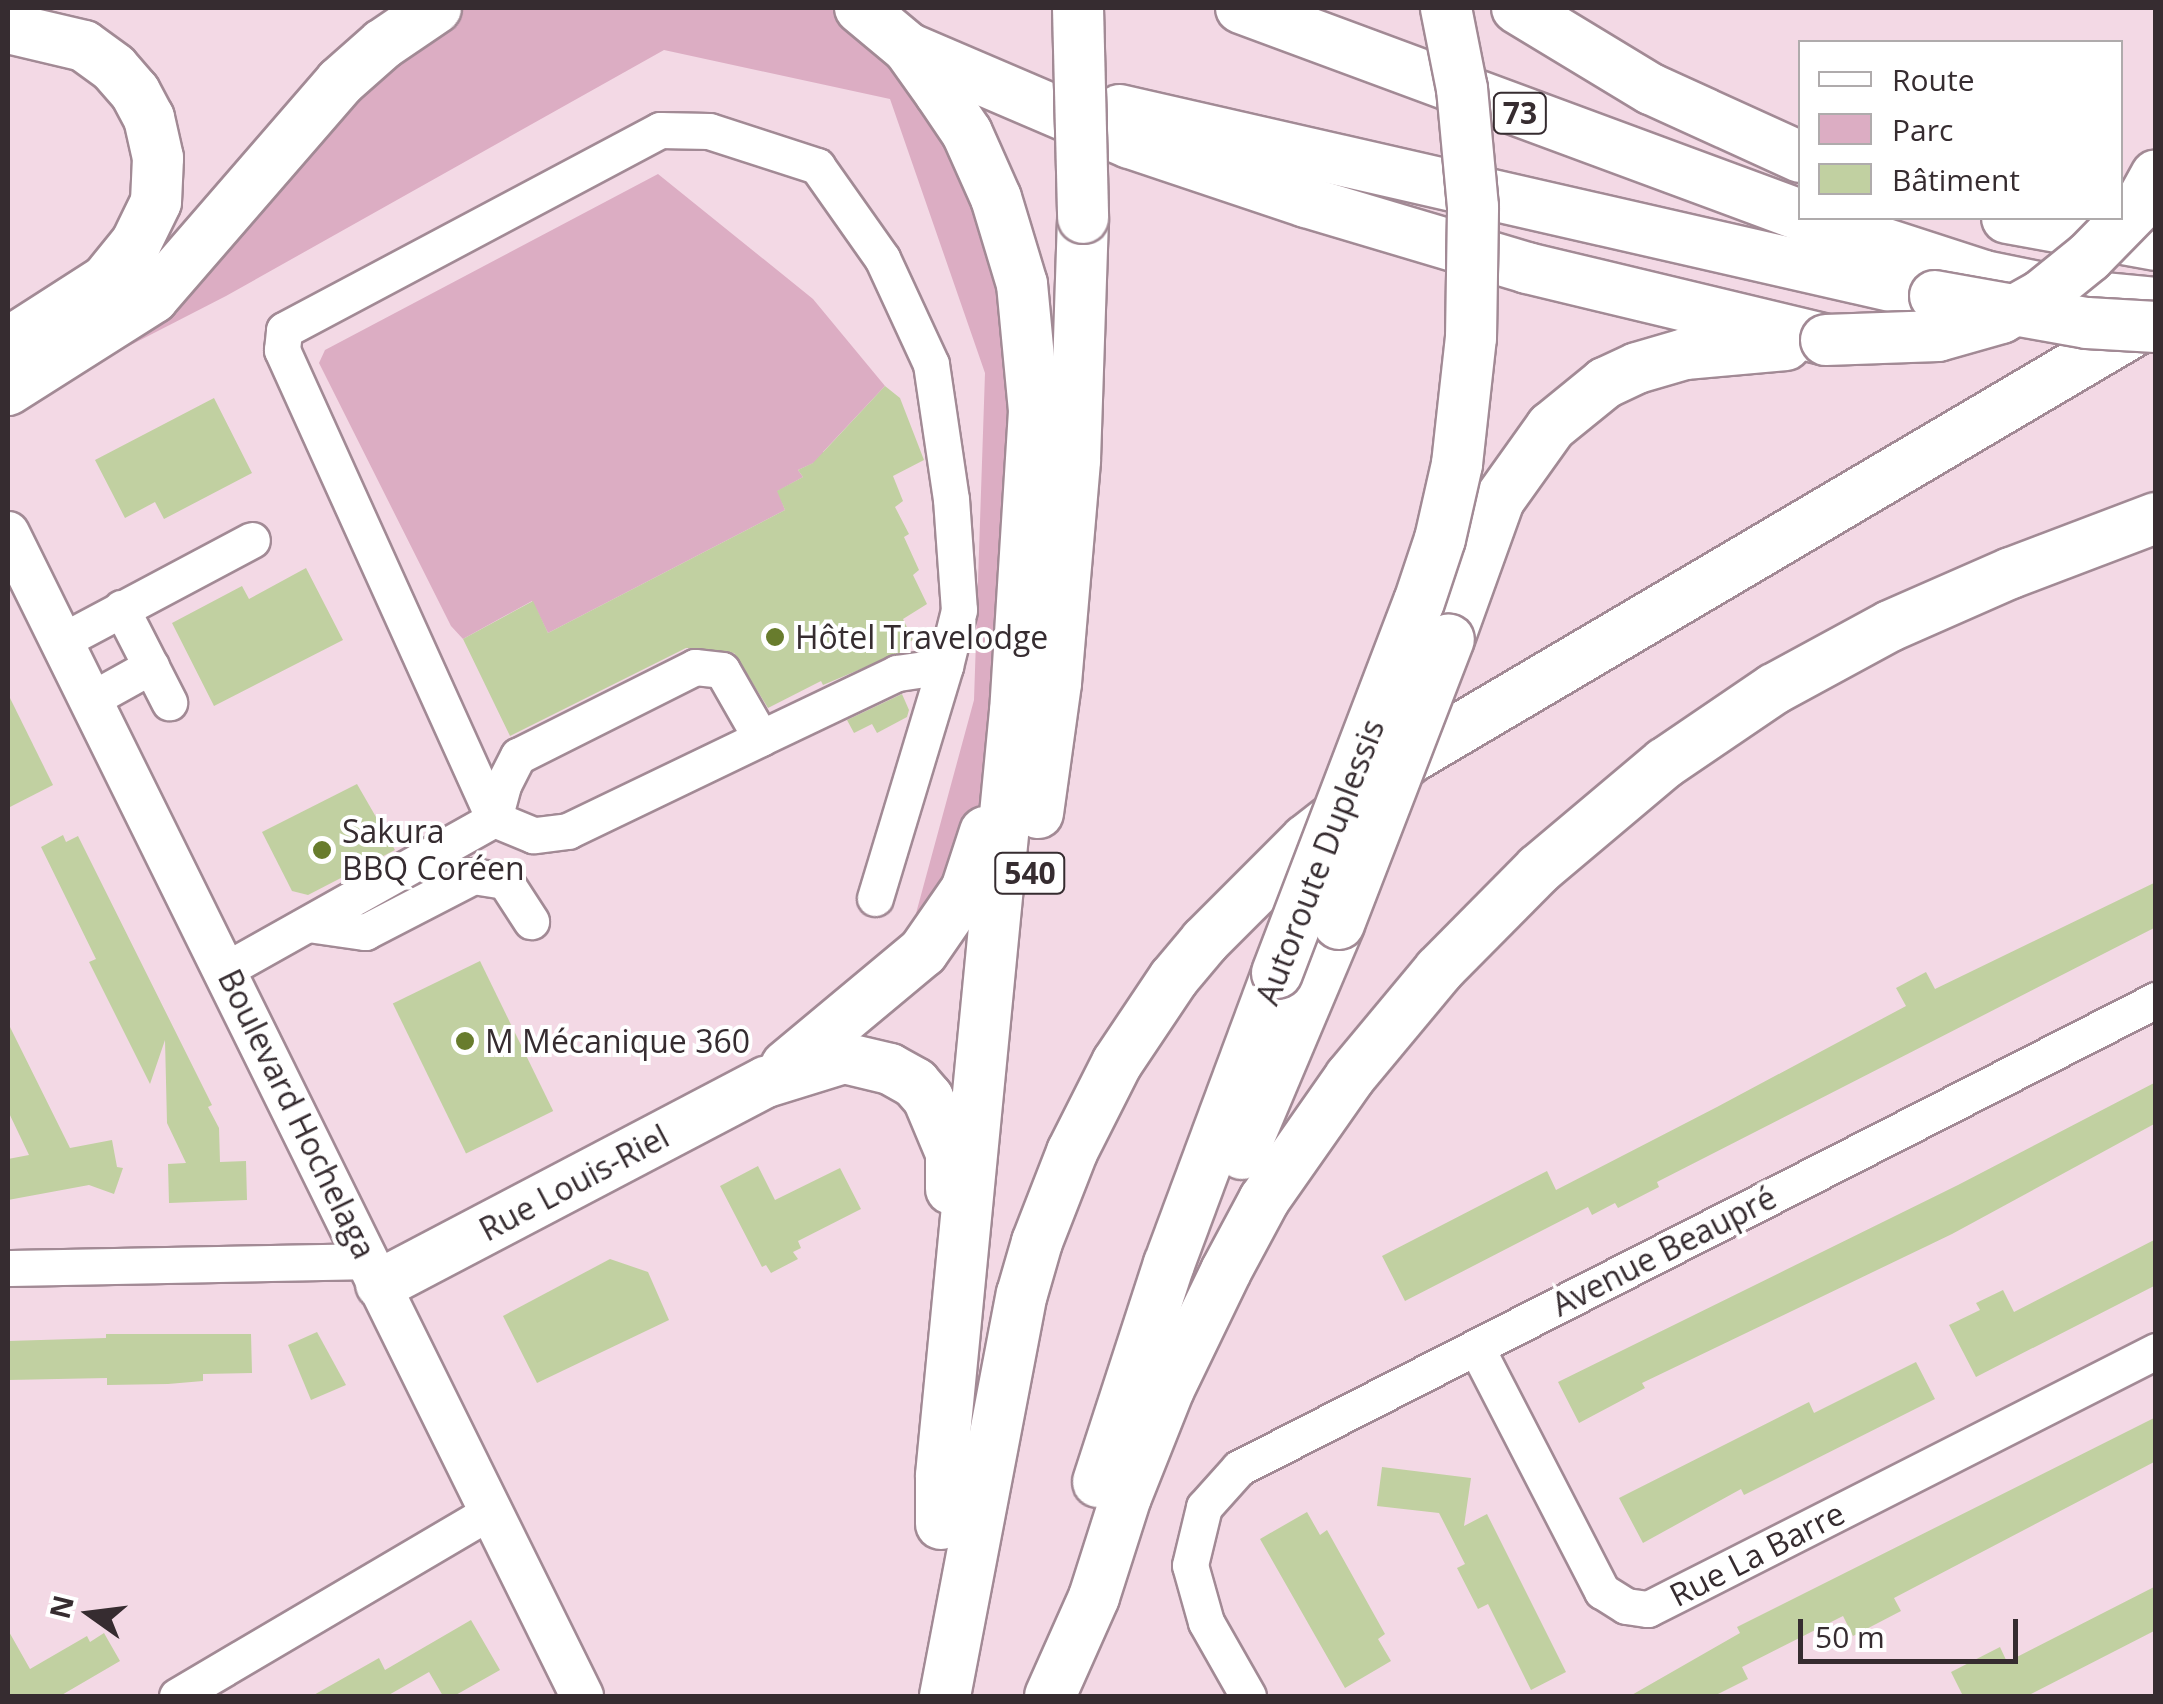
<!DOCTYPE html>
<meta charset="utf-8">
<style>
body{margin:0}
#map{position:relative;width:2163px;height:1704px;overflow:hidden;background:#f3d9e5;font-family:"Open Sans",sans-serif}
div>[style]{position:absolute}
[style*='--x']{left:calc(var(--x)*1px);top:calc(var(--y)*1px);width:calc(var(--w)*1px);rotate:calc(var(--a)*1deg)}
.green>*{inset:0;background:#dcadc3}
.building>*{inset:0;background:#c1d0a1;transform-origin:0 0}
.roads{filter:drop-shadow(2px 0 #a28a95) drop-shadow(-2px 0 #a28a95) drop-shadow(0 2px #a28a95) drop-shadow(0 -2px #a28a95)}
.minor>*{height:35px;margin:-17.5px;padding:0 17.5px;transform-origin:17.5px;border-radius:17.5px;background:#fff}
.major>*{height:42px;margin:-21px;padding:0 21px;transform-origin:21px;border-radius:21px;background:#fff}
.highway>*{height:50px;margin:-25px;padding:0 25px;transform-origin:25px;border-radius:25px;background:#fff}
.bridges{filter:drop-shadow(2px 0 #a28a95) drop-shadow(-2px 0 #a28a95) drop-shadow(0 2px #a28a95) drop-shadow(0 -2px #a28a95)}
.highway-bridge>*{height:50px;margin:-25px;padding:0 25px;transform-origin:25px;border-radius:25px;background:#fff}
.dots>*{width:28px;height:28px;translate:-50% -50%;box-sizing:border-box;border:5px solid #fff;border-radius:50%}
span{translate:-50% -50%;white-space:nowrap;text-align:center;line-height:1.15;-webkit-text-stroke:8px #fff;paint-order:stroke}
.shield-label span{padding:2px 8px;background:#fff;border:2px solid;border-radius:8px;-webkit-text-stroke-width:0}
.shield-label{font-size:30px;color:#362c30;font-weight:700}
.poi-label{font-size:32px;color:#362c30}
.left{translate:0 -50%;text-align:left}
.street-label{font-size:32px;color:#362c30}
.frame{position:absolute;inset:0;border:10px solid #362c30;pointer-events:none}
.legend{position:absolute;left:1798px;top:40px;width:325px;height:180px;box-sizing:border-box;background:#fff;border:2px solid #afabac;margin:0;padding:12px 18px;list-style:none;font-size:30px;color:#362c30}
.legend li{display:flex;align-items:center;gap:20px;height:50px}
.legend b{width:50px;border:2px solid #afabac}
.north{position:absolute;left:40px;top:1564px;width:100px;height:100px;-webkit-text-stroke:8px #fff;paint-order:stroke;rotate:284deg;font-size:28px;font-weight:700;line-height:40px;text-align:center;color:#362c30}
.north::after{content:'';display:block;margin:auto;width:35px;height:45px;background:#362c30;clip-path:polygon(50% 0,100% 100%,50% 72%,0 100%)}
.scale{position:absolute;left:1798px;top:1619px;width:220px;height:45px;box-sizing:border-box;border:5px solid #362c30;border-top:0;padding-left:12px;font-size:30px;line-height:35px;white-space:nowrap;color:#362c30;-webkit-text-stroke:8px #fff;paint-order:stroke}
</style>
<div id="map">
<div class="green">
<div style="clip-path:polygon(436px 8px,860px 8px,908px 48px,1022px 284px,988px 822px,899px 976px,974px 700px,985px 373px,890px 99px,664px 50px,226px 296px,8px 408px)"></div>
<div style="clip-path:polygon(658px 174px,813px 299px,885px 386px,823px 452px,827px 457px,798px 470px,803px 477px,778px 491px,785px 510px,548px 633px,532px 601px,463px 639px,451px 626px,319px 363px,325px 350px)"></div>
</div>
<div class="building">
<div style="clip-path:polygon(885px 386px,900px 398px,924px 460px,893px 476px,903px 501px,895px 507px,909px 534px,904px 537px,919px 570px,913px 575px,927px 604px,903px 619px,913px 640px,904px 644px,906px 650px,823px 685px,821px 681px,768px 708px,734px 653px,686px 648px,510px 736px,463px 639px,533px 601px,548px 633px,785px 510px,777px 491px,803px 477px,798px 470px,813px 463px)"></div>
<div style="clip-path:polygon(214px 398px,252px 473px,164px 519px,155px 502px,125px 518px,95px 460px)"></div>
<div style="clip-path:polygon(306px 568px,343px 640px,214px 706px,172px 623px,242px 586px,249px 599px)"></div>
<div style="clip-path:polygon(8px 694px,53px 785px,8px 808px)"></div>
<div style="clip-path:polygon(902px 694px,909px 710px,907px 717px,877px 733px,872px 724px,854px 733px,847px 720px)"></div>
<div style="clip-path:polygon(357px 784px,395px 850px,308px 895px,292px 891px,262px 832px)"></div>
<div style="clip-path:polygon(63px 835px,66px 842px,78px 836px,212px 1105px,208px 1107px,219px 1128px,220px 1162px,246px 1161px,247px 1200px,169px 1203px,168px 1164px,186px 1163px,167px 1123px,165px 1040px,150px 1084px,89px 962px,96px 959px,41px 847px)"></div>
<div style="clip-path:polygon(2156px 882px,2156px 927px,1657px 1182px,1659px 1187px,1618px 1208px,1615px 1203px,1592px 1215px,1588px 1207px,1405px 1301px,1382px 1256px,1547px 1171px,1556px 1190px,1717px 1107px,1906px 1006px,1896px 988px,1926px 972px,1935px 989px)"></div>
<div style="left:480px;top:961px;width:167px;height:97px;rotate:64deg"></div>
<div style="clip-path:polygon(8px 1023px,70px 1148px,112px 1140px,117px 1167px,123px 1168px,114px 1194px,89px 1185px,8px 1200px,8px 1159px,29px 1155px,8px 1111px)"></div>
<div style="clip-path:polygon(2156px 1082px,2156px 1123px,1952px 1234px,1642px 1383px,1645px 1388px,1579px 1423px,1558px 1382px,1958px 1185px)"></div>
<div style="clip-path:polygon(758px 1166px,775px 1200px,840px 1168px,861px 1209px,798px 1241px,801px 1248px,793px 1252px,798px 1259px,771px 1273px,766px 1265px,762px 1267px,720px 1186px)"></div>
<div style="clip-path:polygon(2156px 1239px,2156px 1285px,1976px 1377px,1949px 1325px,1980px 1310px,1976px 1303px,2003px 1290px,2014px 1312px)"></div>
<div style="clip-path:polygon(610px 1259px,648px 1272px,669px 1320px,537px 1383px,503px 1316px)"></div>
<div style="clip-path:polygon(317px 1332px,346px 1385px,311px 1400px,288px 1345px)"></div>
<div style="clip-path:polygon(106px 1334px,251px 1334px,252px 1373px,203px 1374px,203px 1381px,168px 1384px,107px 1385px,107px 1378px,8px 1380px,8px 1341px,106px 1338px)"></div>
<div style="clip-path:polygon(1916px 1362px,1935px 1399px,1744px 1495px,1741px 1489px,1643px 1543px,1619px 1498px,1809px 1402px,1814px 1413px)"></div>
<div style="clip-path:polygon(2156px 1417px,2156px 1461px,1894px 1598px,1901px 1611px,1853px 1636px,1843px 1616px,1742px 1667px,1748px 1679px,1714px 1696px,1630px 1696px,1740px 1633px,1737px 1627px)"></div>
<div style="clip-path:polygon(1382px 1467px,1471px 1478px,1464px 1526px,1487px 1514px,1566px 1672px,1531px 1690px,1488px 1604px,1478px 1609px,1457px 1568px,1465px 1564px,1439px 1513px,1377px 1506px)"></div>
<div style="clip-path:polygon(1307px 1512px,1320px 1535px,1327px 1530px,1385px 1634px,1378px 1639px,1391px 1661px,1345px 1688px,1260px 1539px)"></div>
<div style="clip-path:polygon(2156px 1586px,2156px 1630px,2027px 1696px,1963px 1696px,1951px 1672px,2000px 1647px,2007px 1662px)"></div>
<div style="clip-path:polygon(471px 1620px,500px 1670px,454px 1696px,443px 1696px,429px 1672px,387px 1696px,312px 1696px,379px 1658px,385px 1670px)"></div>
<div style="clip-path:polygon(8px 1630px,30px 1669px,87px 1636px,90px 1642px,104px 1633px,120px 1661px,60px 1696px,8px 1696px)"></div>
</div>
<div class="roads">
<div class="minor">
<div style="--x:121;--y:608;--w:106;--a:62.9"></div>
<div style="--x:62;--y:641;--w:215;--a:-28"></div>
<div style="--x:90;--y:700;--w:70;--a:-29.1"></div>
<div style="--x:875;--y:898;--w:242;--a:-73.2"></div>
<div style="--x:308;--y:924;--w:58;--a:8"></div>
<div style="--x:365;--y:932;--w:122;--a:-27.4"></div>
<div style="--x:473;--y:876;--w:32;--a:9"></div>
<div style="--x:505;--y:881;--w:48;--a:57"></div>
<div style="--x:225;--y:970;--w:308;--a:-29.3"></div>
<div style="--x:494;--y:819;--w:35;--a:-75"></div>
<div style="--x:503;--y:785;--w:33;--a:-63"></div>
<div style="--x:518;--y:756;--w:198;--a:-26.7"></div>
<div style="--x:695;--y:667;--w:27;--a:6"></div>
<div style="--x:722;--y:670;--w:78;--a:60.2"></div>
<div style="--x:761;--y:738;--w:214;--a:154.3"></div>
<div style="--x:568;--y:831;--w:35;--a:173"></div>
<div style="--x:533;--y:835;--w:42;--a:-157.7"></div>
<div style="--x:494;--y:819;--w:515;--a:-114.32"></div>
<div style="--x:282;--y:350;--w:20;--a:-84"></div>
<div style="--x:284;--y:330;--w:426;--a:-28"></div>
<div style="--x:660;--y:130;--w:49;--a:1.2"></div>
<div style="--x:709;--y:131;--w:114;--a:18"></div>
<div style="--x:817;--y:166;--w:113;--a:54.8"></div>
<div style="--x:882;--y:258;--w:117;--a:65.2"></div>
<div style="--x:931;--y:364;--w:136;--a:81.6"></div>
<div style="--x:951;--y:499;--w:111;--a:85.9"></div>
<div style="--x:959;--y:610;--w:58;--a:104"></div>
<div style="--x:945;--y:666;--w:49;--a:171.7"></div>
<div style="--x:897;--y:673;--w:151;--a:154.5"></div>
<div style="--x:8;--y:1268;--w:362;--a:-1.1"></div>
<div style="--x:1476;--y:1347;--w:275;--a:62.7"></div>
<div style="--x:1602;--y:1591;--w:28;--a:32"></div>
<div style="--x:1626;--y:1606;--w:22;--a:8"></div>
<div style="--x:1648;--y:1609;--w:570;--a:-26.92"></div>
<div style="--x:177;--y:1696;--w:362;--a:-30.5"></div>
<div style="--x:1248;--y:1696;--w:85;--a:-119.6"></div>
<div style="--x:1206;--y:1622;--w:59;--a:-105.7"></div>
<div style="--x:1190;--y:1565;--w:60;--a:-76.4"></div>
<div style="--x:1204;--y:1507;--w:52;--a:-48.1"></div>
<div style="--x:1239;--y:1468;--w:1030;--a:-27.04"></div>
</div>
<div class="major">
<div style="--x:8;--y:533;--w:1297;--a:63.73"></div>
</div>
<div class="highway">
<div style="--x:860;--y:8;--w:62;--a:39.8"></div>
<div style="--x:908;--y:48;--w:55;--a:54.6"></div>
<div style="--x:940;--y:93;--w:48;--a:56"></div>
<div style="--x:967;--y:133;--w:71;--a:66"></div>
<div style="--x:996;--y:198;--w:90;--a:73.2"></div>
<div style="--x:1022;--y:284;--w:128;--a:84.6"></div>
<div style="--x:1034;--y:411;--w:301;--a:93.6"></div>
<div style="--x:1015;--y:711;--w:769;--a:95.53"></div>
<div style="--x:941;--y:1476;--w:48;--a:90"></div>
<div style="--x:1241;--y:8;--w:596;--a:20.32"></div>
<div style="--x:1517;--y:8;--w:157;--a:31.2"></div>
<div style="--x:1651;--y:89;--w:164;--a:24.5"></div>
<div style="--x:8;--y:28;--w:78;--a:13.3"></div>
<div style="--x:84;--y:46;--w:37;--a:36"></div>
<div style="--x:114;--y:68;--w:32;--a:49"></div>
<div style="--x:135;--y:92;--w:30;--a:62"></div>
<div style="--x:149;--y:118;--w:41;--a:77.3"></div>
<div style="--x:158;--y:158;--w:44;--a:92.6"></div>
<div style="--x:156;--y:202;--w:46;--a:116"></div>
<div style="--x:136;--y:243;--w:48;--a:129"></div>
<div style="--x:106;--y:280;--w:117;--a:147.3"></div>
<div style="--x:908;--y:48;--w:241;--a:23.2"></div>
<div style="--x:1130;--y:143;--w:186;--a:18.5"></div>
<div style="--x:1306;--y:202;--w:231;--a:16.6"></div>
<div style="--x:1527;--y:268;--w:308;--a:13.5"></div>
<div style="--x:1120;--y:110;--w:836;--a:12.86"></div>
<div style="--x:1806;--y:218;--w:187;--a:18"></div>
<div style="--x:1984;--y:276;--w:100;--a:11.5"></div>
<div style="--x:2082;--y:296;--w:74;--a:5.4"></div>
<div style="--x:2007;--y:218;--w:151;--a:10.3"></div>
<div style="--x:8;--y:390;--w:172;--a:-32.4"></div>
<div style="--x:153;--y:298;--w:286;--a:-49.1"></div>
<div style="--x:340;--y:82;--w:57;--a:-41.5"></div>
<div style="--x:383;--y:44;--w:64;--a:-34.2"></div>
<div style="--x:1449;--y:639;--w:148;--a:-70.2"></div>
<div style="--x:1499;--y:500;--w:90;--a:-54.5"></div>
<div style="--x:1551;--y:427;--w:70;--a:-39.2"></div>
<div style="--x:1605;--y:383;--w:35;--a:-25"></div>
<div style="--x:1637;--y:368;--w:50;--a:-16.3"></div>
<div style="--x:1685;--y:354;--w:101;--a:-5.1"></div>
<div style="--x:1038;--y:813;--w:131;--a:-82.1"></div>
<div style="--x:1056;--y:683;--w:224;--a:-85.1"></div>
<div style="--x:1075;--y:460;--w:242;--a:-88.1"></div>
<div style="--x:786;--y:1066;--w:178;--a:-39.8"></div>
<div style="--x:923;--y:952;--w:75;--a:-55.3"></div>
<div style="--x:966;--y:890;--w:61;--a:-71.9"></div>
<div style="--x:1242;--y:1154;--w:250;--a:-67.1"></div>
<div style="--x:381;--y:1284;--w:435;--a:-27.7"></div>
<div style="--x:766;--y:1082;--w:82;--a:-17.1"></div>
<div style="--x:844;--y:1058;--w:47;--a:13.4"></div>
<div style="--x:890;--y:1069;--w:29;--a:29"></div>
<div style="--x:915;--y:1083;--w:20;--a:49"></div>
<div style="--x:928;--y:1098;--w:60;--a:67.3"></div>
<div style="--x:951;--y:1153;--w:36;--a:90"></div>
<div style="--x:1098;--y:1482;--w:229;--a:-72"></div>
<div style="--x:1169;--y:1264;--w:310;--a:-69.6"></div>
<div style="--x:945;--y:1696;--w:409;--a:-79.2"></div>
<div style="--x:1022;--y:1294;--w:54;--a:-73.9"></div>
<div style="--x:1037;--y:1242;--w:97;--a:-68.7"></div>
<div style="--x:1072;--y:1152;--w:100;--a:-63.2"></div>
<div style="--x:1117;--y:1063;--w:102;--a:-56.2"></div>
<div style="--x:1174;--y:978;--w:48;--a:-50"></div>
<div style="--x:1205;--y:941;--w:143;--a:-45"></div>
<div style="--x:1306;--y:840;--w:135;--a:-38.1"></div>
<div style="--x:1412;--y:757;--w:864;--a:-30.54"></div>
<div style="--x:1050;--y:1696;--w:108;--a:-66"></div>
<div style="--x:1094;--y:1597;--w:105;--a:-72.3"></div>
<div style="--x:1126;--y:1497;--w:116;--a:-68.3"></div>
<div style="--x:1169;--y:1389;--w:131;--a:-64.2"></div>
<div style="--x:1226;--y:1271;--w:81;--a:-61.8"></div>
<div style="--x:1264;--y:1200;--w:150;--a:-55"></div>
<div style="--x:1350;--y:1077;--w:139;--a:-50.2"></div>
<div style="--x:1439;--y:970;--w:142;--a:-45.3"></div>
<div style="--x:1539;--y:869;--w:165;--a:-40.1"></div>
<div style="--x:1665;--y:763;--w:132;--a:-34.2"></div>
<div style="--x:1774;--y:689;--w:132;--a:-28.5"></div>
<div style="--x:1890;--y:626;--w:132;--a:-23.7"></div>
<div style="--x:2011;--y:573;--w:155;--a:-20.8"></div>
</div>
</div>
<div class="bridges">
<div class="highway-bridge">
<div style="--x:1078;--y:8;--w:210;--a:88.6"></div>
<div style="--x:1935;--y:296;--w:154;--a:10.1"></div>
<div style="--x:2087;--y:323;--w:69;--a:3.3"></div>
<div style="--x:1826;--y:340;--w:112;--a:-2"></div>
<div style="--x:1938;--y:336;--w:66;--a:-15.9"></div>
<div style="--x:2001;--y:318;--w:47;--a:-29.3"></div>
<div style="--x:2042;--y:295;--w:60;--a:-39"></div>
<div style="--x:2089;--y:257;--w:71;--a:-45.6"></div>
<div style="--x:2139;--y:206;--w:35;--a:-61"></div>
<div style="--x:1339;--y:924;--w:305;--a:-68.9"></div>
<div style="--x:1277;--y:973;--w:397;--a:-69.1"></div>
<div style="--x:1419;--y:602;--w:66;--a:-71.6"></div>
<div style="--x:1440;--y:539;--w:77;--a:-77.2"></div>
<div style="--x:1457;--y:464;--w:127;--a:-83.7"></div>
<div style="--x:1471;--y:338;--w:131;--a:-89.1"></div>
<div style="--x:1473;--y:207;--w:119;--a:-95.3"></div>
<div style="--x:1462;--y:89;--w:83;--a:-101.2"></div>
</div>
</div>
<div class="dots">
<div style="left:775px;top:637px;background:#687c2d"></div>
<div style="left:322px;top:850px;background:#687c2d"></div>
<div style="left:465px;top:1041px;background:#687c2d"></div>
</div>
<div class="shield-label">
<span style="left:1520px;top:113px">73</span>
<span style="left:1030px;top:873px">540</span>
</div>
<div class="poi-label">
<span class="left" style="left:795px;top:637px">Hôtel Travelodge</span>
<span class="left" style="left:342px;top:850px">Sakura<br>BBQ Coréen</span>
<span class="left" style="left:485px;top:1041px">M Mécanique 360</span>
</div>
<div class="street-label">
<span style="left:1320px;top:862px;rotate:-69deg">Autoroute Duplessis</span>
<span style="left:297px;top:1114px;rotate:64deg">Boulevard Hochelaga</span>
<span style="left:574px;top:1183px;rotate:-28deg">Rue Louis-Riel</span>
<span style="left:1664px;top:1251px;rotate:-27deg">Avenue Beaupré</span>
<span style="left:1757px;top:1554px;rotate:-27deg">Rue La Barre</span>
</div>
<div class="frame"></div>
<ul class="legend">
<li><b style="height:12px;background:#fff"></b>Route</li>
<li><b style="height:28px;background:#dcadc3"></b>Parc</li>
<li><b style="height:28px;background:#c1d0a1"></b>Bâtiment</li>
</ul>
<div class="north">N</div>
<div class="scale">50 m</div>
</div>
